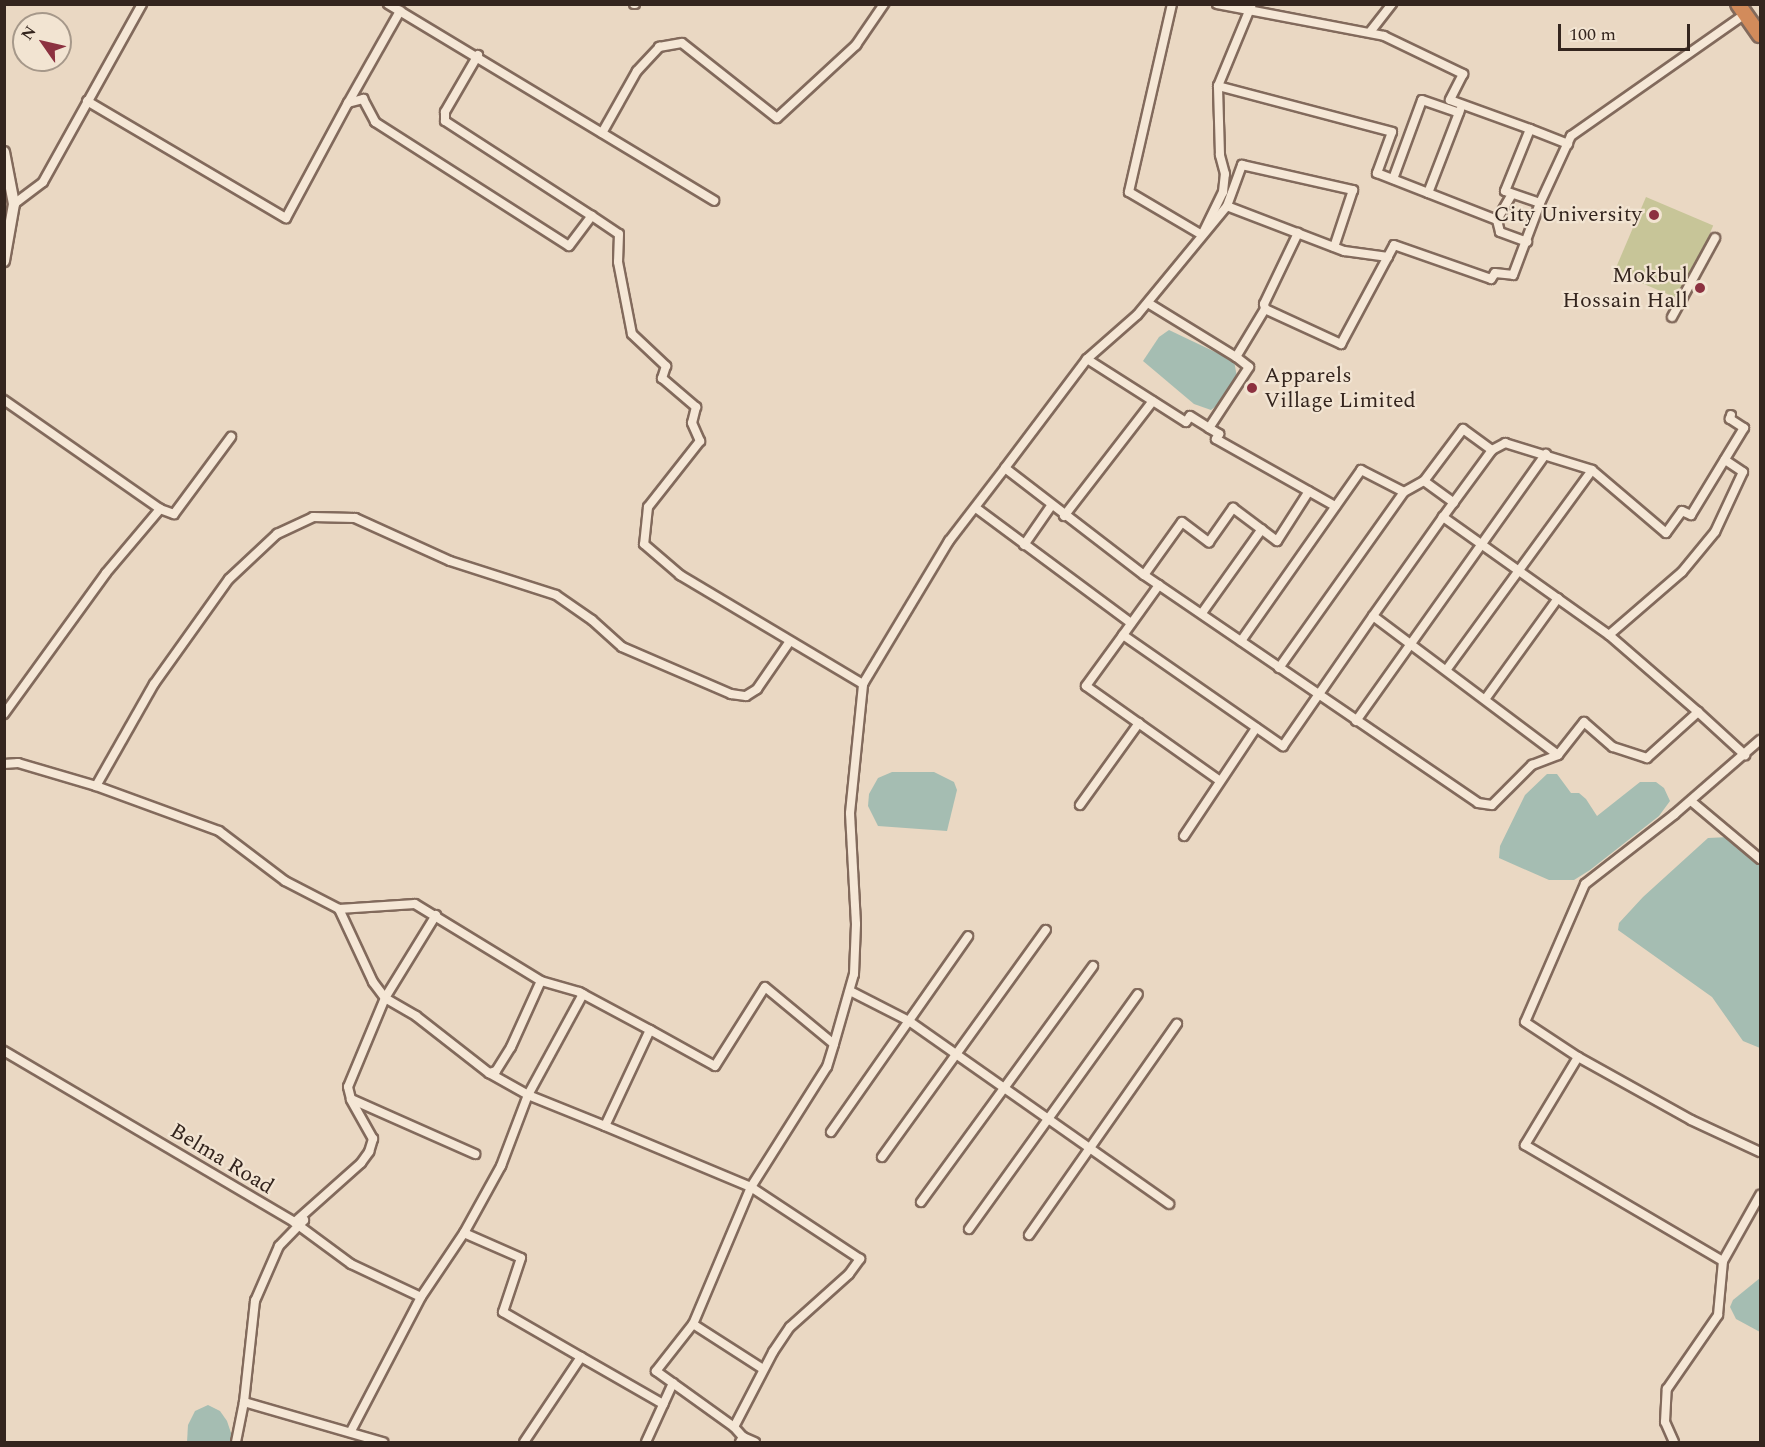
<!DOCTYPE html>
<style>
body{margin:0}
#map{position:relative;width:1765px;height:1447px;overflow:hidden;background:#ead8c3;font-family:Spectral,serif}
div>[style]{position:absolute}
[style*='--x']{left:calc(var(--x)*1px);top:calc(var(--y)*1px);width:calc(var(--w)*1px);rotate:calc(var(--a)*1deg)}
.green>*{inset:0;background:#c7c598;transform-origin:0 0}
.water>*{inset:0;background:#a5bdb2}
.roads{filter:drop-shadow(2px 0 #826a5c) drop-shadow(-2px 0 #826a5c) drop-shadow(0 2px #826a5c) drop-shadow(0 -2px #826a5c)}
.street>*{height:8px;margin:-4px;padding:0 4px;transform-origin:4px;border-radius:4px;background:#f5e7d6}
.secondary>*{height:10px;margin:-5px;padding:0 5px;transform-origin:5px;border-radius:5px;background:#f5e7d6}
.highway>*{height:14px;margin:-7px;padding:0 7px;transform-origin:7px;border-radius:7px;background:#d28b5b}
.dots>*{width:16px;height:16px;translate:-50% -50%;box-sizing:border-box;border:3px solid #f2e4d2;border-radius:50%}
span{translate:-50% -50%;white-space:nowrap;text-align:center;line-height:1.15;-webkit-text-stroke:4.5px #f2e4d2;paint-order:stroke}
.poi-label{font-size:22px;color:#34251e}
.right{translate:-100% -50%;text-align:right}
.left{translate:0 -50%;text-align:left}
.street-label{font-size:22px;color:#34251e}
.frame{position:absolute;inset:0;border:6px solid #34251e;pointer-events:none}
.north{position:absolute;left:12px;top:12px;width:60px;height:60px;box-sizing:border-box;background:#f2e4d2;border:2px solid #a6988a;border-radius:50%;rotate:304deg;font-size:16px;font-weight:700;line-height:24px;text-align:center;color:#34251e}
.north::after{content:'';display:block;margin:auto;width:21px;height:27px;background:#8c3140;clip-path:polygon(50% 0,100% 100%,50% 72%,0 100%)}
.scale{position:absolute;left:1558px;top:24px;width:132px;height:27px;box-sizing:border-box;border:3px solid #34251e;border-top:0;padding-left:8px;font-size:18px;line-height:21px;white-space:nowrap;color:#34251e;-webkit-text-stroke:4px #f2e4d2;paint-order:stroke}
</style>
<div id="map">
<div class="green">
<div style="left:1646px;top:197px;width:73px;height:81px;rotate:23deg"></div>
</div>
<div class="water">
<div style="clip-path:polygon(1169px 330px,1234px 361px,1237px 377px,1221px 402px,1211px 410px,1194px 404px,1143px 361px,1159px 337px)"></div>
<div style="clip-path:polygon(892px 772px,934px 772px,954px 782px,957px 790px,947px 831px,878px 826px,868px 806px,869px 794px,878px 778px)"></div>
<div style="clip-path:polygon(1547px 774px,1557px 774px,1571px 793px,1579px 793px,1586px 799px,1597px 816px,1640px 782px,1656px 782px,1664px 788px,1670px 801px,1659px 816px,1590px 870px,1574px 880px,1549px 880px,1499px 858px,1500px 846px,1525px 795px)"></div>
<div style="clip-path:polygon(1729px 837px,1760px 861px,1760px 1048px,1743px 1041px,1712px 997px,1618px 930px,1619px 923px,1643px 897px,1708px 838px)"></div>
<div style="clip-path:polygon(1760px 1278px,1760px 1332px,1736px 1319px,1730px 1307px,1733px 1300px)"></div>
<div style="clip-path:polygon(208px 1405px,220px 1411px,227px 1421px,234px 1442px,187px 1442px,188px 1425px,195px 1411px)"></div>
</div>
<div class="roads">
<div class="street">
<div style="--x:388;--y:4;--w:381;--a:31.1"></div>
<div style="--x:634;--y:4;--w:1;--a:0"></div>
<div style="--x:1172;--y:4;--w:193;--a:102.9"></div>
<div style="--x:1129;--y:192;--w:85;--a:30.5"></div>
<div style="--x:1202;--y:235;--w:48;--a:-64"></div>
<div style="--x:1223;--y:192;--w:18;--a:-84"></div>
<div style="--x:1225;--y:174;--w:20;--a:-105"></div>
<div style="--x:1220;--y:155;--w:69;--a:-91.7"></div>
<div style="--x:1218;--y:86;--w:89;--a:-67.5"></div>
<div style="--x:1217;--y:4;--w:170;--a:10.8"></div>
<div style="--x:1384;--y:36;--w:88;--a:25.7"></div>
<div style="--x:1463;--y:74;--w:29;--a:117"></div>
<div style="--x:1450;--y:100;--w:85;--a:19.9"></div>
<div style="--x:1370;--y:32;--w:36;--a:-52"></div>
<div style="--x:478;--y:55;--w:66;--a:120.1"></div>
<div style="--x:445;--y:112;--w:9;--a:90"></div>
<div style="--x:445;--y:121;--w:175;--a:32.9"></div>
<div style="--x:1218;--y:86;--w:180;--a:14.8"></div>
<div style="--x:1392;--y:132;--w:44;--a:110.1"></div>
<div style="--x:1377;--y:173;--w:129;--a:21.4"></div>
<div style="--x:1497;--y:220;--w:30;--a:-60"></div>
<div style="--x:87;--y:101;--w:231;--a:30.5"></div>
<div style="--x:286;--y:218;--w:131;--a:-61.7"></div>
<div style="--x:348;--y:103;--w:16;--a:-15"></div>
<div style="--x:363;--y:99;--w:26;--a:62"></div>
<div style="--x:375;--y:122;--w:230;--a:32.6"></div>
<div style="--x:569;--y:246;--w:38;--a:-53"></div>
<div style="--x:592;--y:216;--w:32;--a:34"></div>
<div style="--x:619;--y:234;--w:28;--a:92"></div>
<div style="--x:618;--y:262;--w:73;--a:79"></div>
<div style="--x:632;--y:334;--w:47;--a:43.3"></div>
<div style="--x:666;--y:366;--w:13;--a:108"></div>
<div style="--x:662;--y:378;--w:45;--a:40.5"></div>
<div style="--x:696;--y:407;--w:16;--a:104"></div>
<div style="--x:692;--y:423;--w:20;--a:66"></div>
<div style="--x:700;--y:441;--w:84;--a:128.2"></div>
<div style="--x:648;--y:507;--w:37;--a:96"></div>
<div style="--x:644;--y:544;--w:48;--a:40.7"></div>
<div style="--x:680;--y:575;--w:213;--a:30.8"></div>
<div style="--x:348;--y:103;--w:106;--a:-60.5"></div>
<div style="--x:602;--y:133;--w:71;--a:-60.6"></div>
<div style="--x:637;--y:71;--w:33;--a:-47"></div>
<div style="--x:659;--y:47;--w:23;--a:-10"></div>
<div style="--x:682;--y:43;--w:121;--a:38.3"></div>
<div style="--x:777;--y:118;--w:108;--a:-42.7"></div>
<div style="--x:856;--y:45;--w:50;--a:-55.7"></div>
<div style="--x:1393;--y:179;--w:84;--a:-69.8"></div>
<div style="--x:1422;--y:100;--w:39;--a:19"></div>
<div style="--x:1428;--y:193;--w:89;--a:-68.9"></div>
<div style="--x:1540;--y:203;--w:37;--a:-161"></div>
<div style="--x:1505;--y:191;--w:67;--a:-68"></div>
<div style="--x:1530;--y:129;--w:41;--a:21.5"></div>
<div style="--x:14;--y:204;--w:36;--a:-37"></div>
<div style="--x:43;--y:182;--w:204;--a:-60.9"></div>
<div style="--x:1227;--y:206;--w:44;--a:-69.9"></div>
<div style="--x:1242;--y:165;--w:114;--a:12.7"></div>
<div style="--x:1353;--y:190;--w:60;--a:108.4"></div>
<div style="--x:1497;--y:220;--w:12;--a:76"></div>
<div style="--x:1500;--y:232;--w:29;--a:20"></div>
<div style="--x:1388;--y:257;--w:44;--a:-172.2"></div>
<div style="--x:1344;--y:251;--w:125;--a:-159"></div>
<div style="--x:1227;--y:206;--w:141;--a:129.5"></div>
<div style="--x:1137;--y:315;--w:67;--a:138.7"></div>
<div style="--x:1087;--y:359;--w:117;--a:32.5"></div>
<div style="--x:1186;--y:422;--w:7;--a:-56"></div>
<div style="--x:1190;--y:416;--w:22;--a:32"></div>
<div style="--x:1209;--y:428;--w:73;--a:-56.7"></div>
<div style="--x:1249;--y:367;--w:16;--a:-142"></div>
<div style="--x:1236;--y:357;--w:56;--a:-58.9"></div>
<div style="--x:1265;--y:309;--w:84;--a:24.7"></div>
<div style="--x:1341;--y:344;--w:112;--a:-61.8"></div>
<div style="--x:1394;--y:245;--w:103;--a:19.3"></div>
<div style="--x:1491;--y:279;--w:7;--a:-56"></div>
<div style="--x:1495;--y:273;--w:18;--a:6"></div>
<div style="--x:1513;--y:275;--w:77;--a:-69.4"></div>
<div style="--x:1540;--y:203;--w:74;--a:-65.2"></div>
<div style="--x:1571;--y:136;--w:213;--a:-35"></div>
<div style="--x:1148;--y:303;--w:103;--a:31.5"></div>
<div style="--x:1265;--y:309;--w:5;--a:-101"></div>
<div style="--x:1264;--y:304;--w:79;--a:-64.4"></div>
<div style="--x:1672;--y:317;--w:90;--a:-61.4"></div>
<div style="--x:1087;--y:359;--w:136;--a:127"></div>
<div style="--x:1005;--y:468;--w:175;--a:37.6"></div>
<div style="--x:1144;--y:575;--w:404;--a:34.3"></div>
<div style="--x:1478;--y:803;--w:14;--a:8"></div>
<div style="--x:1492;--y:805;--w:57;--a:-45"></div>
<div style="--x:1532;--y:765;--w:28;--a:-21"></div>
<div style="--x:4;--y:400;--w:190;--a:34.9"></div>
<div style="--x:1209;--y:428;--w:12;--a:31"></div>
<div style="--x:1219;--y:434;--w:6;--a:121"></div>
<div style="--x:1216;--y:439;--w:137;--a:29.4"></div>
<div style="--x:1424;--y:481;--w:37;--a:36"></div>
<div style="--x:1404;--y:492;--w:23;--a:-29"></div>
<div style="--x:1424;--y:481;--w:65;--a:-53.1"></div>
<div style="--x:1463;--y:429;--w:36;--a:36"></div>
<div style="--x:976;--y:508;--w:193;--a:36.6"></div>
<div style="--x:1064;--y:516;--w:145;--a:-52.3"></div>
<div style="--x:1443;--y:517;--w:83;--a:-53.8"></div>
<div style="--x:1492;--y:450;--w:15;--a:-28"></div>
<div style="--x:1505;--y:443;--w:91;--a:17.2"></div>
<div style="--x:1592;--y:470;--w:97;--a:40.4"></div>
<div style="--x:1666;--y:533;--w:27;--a:-54"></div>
<div style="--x:1682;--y:511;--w:10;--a:24"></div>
<div style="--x:1691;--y:515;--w:102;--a:-58.7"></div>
<div style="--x:1744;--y:428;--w:17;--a:-147"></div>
<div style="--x:1730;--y:419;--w:4;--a:-76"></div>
<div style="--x:1024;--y:545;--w:47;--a:-55.3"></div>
<div style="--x:1144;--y:575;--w:65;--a:-54.4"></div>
<div style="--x:1182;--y:522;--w:34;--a:37"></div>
<div style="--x:1209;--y:542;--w:42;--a:-54.8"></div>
<div style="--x:1233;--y:508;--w:55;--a:36.9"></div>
<div style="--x:1277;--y:541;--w:59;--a:-57.4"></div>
<div style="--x:1159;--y:585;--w:62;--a:125.8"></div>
<div style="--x:1123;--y:635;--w:195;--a:34.8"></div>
<div style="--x:1283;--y:746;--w:158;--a:-55.3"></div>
<div style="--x:1202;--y:613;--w:103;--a:-54.5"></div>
<div style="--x:1123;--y:635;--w:63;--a:126"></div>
<div style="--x:1086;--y:686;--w:164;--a:35.3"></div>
<div style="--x:1609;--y:635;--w:96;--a:-40.8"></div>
<div style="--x:1682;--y:572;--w:52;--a:-50.5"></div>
<div style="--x:1715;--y:532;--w:66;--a:-65"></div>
<div style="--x:1743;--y:472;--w:22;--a:-146"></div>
<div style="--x:1241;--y:641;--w:209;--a:-54.9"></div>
<div style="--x:1361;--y:470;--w:48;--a:27.1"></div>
<div style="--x:1404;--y:492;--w:216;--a:125.4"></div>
<div style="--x:1447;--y:669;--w:246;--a:-53.9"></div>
<div style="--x:1486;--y:698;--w:123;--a:-54.2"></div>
<div style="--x:1698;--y:712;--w:118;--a:-139.1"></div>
<div style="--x:1609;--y:635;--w:204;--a:-144.6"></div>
<div style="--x:1443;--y:517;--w:121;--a:125.3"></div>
<div style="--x:1373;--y:616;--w:231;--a:36.9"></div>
<div style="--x:1558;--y:755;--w:42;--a:-51.8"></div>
<div style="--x:1584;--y:722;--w:38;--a:41"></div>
<div style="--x:1613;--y:747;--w:36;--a:18"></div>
<div style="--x:1647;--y:758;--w:69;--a:-42"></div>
<div style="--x:1698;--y:712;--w:64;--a:42.5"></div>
<div style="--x:4;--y:714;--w:174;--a:-54.1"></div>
<div style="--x:106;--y:573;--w:84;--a:-49.8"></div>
<div style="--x:160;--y:509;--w:15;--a:20"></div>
<div style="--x:174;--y:514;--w:96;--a:-53.5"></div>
<div style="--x:1356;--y:721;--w:328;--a:-54.6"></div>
<div style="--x:1760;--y:740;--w:113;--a:139"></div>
<div style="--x:1675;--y:814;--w:114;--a:142.1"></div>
<div style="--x:1585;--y:884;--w:150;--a:113.5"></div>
<div style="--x:1525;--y:1022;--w:64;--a:33.4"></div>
<div style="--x:1578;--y:1057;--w:129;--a:29.1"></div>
<div style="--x:1691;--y:1120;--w:76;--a:24.9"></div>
<div style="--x:4;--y:764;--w:14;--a:-4"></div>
<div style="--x:18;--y:763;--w:81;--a:16.4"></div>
<div style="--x:96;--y:786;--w:131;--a:20.1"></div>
<div style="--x:219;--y:831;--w:83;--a:37.1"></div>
<div style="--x:285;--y:881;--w:61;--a:27.4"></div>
<div style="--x:339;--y:909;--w:81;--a:65"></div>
<div style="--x:373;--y:982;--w:20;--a:53"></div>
<div style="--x:385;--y:998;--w:36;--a:30"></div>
<div style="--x:416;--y:1016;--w:93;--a:38"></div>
<div style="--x:489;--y:1073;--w:7;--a:-16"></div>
<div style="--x:496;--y:1071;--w:28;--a:-58"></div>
<div style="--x:511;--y:1047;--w:72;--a:-65.6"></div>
<div style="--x:96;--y:786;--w:117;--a:-60.4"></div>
<div style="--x:154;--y:684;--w:129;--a:-54.5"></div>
<div style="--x:229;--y:579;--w:66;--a:-43.2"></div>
<div style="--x:277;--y:534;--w:40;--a:-25"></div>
<div style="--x:313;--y:517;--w:42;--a:1.4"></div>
<div style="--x:355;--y:518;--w:104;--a:24.4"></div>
<div style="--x:450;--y:561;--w:111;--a:17.8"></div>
<div style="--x:556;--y:595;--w:44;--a:34.8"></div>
<div style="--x:592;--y:620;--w:40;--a:42"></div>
<div style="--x:622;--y:647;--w:119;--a:23.3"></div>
<div style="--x:731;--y:694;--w:15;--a:8"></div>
<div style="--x:746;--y:696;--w:13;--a:-32"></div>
<div style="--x:757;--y:689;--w:58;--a:-55.5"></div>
<div style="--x:1691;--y:801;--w:90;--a:40"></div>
<div style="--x:1080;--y:805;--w:101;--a:-54.3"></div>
<div style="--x:1184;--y:836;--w:130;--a:-56.3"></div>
<div style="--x:339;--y:909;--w:76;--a:-3.8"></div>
<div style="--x:415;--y:904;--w:148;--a:31.4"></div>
<div style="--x:541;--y:981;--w:40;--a:16"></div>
<div style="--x:579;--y:992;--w:81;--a:28.2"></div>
<div style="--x:436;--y:915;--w:97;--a:121.6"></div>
<div style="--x:385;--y:998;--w:96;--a:112.6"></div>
<div style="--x:348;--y:1087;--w:12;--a:76"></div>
<div style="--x:351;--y:1099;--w:136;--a:23.9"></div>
<div style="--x:850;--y:991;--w:66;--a:27"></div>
<div style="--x:909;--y:1021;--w:318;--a:35.1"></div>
<div style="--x:4;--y:1051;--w:337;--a:30.5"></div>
<div style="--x:294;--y:1222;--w:71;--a:36.4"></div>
<div style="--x:351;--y:1264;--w:77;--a:25.2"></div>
<div style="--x:1578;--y:1057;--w:103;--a:121.1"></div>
<div style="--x:1525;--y:1145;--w:229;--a:30.4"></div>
<div style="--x:489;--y:1073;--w:45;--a:29.4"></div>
<div style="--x:528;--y:1095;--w:83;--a:21.9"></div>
<div style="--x:605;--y:1126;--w:106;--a:-64.9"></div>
<div style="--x:650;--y:1030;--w:74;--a:29"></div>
<div style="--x:715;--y:1066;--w:93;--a:-57.7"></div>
<div style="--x:765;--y:987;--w:89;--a:39.6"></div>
<div style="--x:834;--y:1044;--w:73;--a:-74.1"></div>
<div style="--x:854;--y:974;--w:50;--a:-87.7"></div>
<div style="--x:856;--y:924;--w:111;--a:-93.1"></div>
<div style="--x:850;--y:813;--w:130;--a:-84.2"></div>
<div style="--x:863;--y:684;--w:167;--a:-59"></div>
<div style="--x:949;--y:541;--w:92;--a:-52.5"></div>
<div style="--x:605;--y:1126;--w:158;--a:22.7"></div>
<div style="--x:751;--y:1187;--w:142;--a:-57.7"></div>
<div style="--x:827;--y:1067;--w:24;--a:-73"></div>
<div style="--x:831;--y:1132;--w:239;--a:-55"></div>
<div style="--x:882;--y:1157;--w:280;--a:-54.2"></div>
<div style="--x:921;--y:1202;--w:292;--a:-53.9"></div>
<div style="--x:296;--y:1221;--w:87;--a:-41.7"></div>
<div style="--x:361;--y:1163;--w:14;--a:-54"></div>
<div style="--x:369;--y:1152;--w:14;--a:-73"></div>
<div style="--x:373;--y:1139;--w:45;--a:-119.4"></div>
<div style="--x:969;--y:1229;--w:289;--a:-54.3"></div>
<div style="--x:464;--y:1233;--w:62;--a:23.7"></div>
<div style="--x:521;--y:1258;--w:57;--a:108.4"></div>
<div style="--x:503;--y:1312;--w:90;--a:30"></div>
<div style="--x:581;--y:1357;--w:102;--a:123.8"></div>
<div style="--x:1029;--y:1235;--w:258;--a:-55"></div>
<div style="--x:693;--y:1324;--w:60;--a:128.2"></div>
<div style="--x:656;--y:1371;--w:96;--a:35.7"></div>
<div style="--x:581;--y:1357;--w:95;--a:29.8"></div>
<div style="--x:244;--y:1402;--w:102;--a:-83.8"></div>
<div style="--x:255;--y:1301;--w:60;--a:-66.4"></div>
<div style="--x:279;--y:1246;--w:36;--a:-46"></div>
<div style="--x:304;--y:1220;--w:10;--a:169"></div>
<div style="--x:351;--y:1431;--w:151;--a:-62.4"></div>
<div style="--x:421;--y:1297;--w:77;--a:-56.1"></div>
<div style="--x:464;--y:1233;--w:77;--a:-61.1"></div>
<div style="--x:501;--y:1166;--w:76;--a:-69.2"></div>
<div style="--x:528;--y:1095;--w:115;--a:-61.4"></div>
<div style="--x:743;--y:1437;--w:13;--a:23"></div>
<div style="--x:236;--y:1442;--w:41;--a:-78.7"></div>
<div style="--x:244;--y:1402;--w:145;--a:16.1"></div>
<div style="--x:646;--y:1442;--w:65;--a:-65.4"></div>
<div style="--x:740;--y:1442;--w:6;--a:-59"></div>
<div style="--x:743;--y:1437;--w:13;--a:-132"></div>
<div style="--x:734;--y:1427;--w:85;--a:-62.5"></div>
<div style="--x:773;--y:1352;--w:30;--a:-56"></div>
<div style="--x:790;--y:1327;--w:79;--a:-41.9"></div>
<div style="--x:849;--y:1274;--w:19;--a:-54"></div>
<div style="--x:860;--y:1259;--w:131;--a:-146.6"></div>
<div style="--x:751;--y:1187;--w:149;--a:112.9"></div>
<div style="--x:693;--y:1324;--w:83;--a:32.7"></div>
<div style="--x:1674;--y:1442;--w:22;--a:-114"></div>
<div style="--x:1665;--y:1422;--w:33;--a:-87"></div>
<div style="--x:1667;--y:1389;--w:90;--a:-55.4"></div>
<div style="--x:1718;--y:1315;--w:54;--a:-84.7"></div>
<div style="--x:1723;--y:1261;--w:76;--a:-60.7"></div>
</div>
<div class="secondary">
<div style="--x:4;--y:152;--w:53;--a:79.1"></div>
<div style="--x:14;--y:204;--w:58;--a:100"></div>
</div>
<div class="highway">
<div style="--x:1738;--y:4;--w:38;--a:55"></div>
</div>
</div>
<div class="dots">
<div style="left:1654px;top:215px;background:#8c3140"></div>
<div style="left:1700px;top:288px;background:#8c3140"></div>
<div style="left:1252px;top:388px;background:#8c3140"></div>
</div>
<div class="poi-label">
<span class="right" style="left:1642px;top:215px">City University</span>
<span class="right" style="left:1688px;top:288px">Mokbul<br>Hossain Hall</span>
<span class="left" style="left:1264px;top:388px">Apparels<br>Village Limited</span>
</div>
<div class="street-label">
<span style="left:222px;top:1159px;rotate:31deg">Belma Road</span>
</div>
<div class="frame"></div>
<div class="north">N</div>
<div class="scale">100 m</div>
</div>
